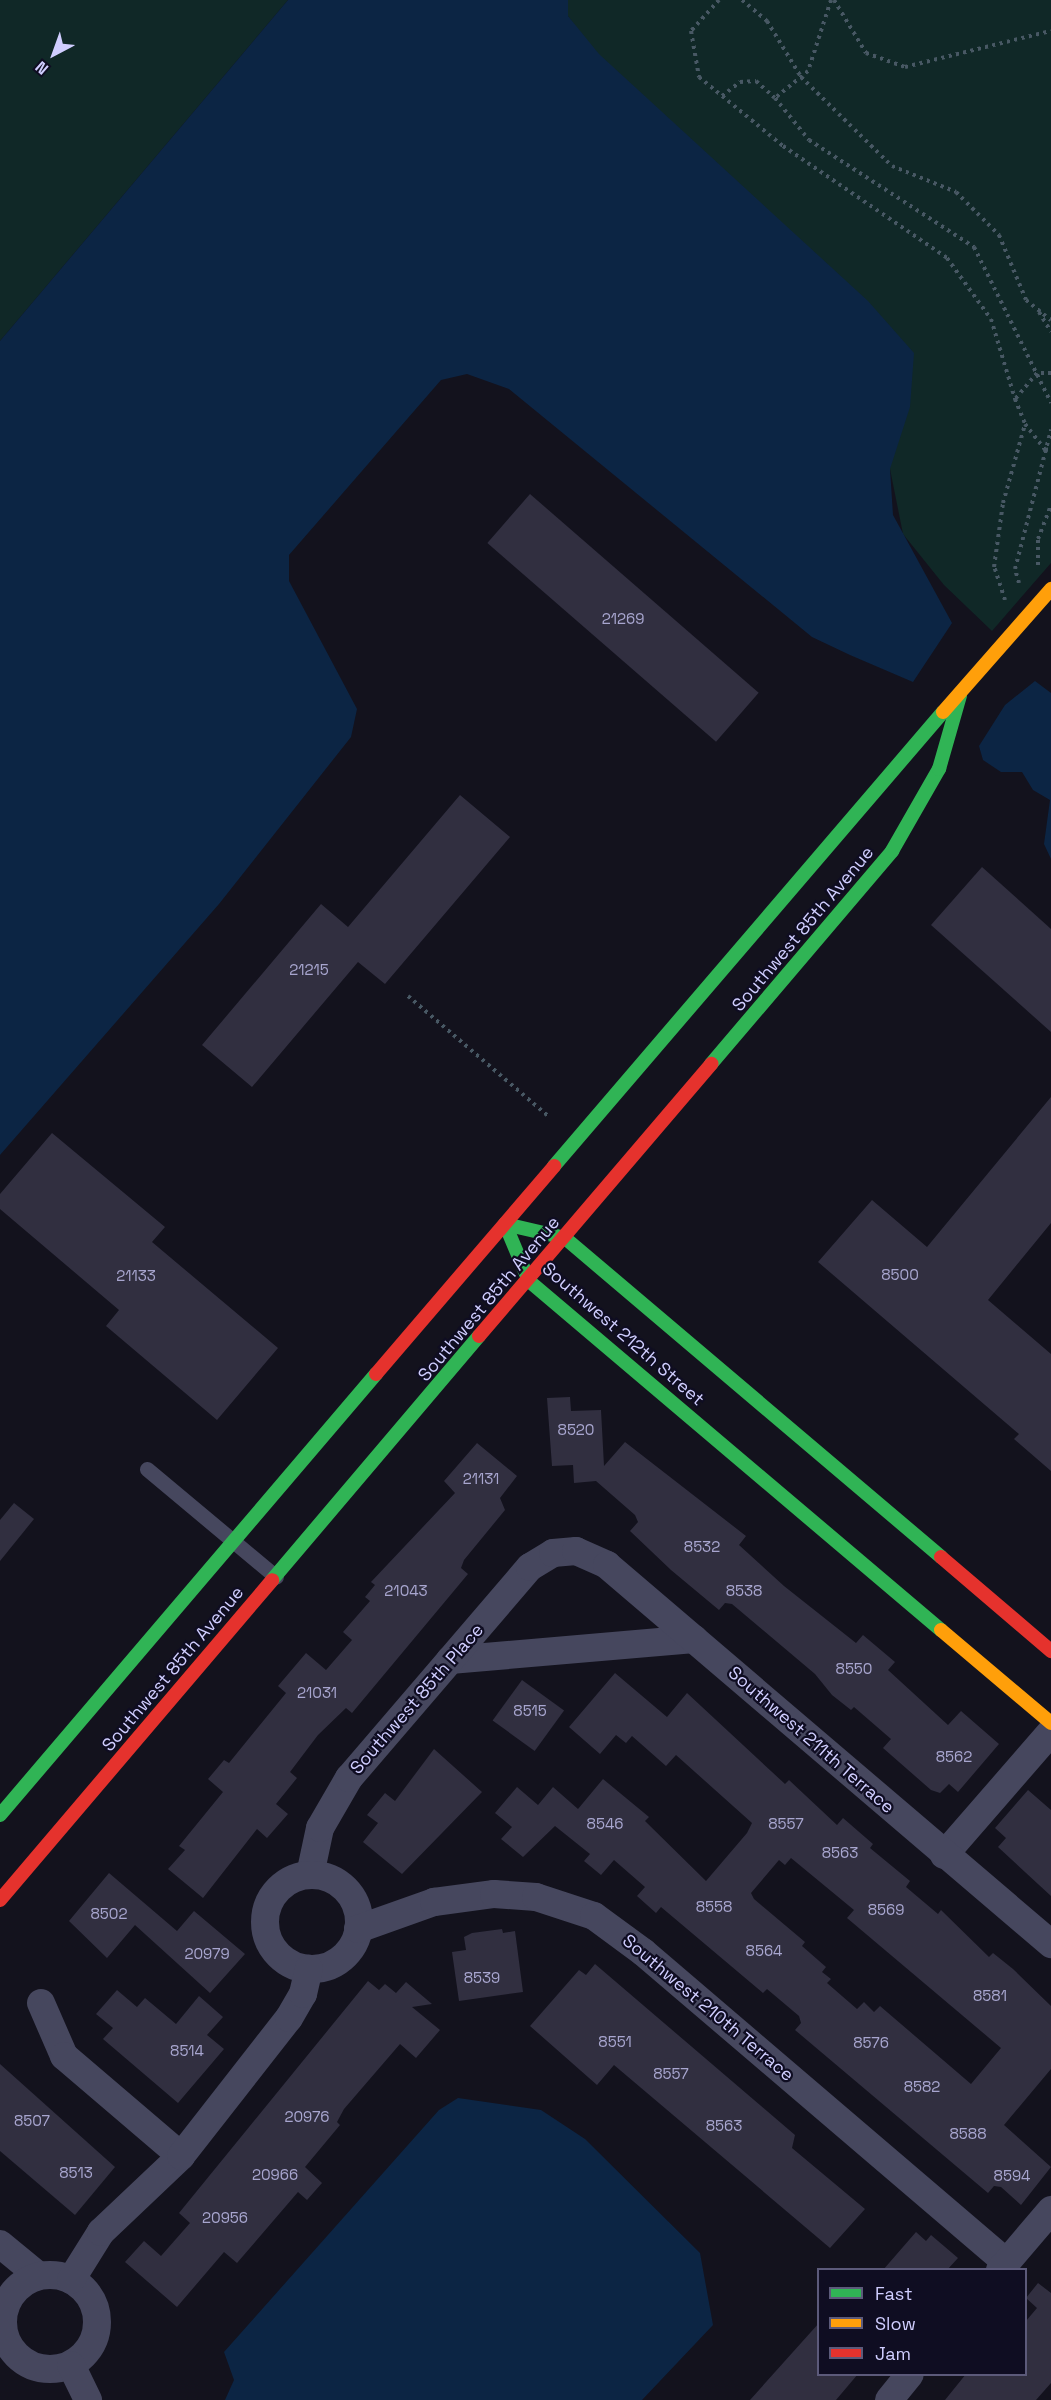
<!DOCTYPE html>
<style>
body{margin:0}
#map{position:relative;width:1051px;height:2400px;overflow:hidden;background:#13121d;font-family:"Space Grotesk",sans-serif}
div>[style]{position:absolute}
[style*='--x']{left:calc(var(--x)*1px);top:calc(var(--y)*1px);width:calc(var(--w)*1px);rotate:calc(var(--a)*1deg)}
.green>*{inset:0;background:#102827}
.water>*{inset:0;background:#0c2544}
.building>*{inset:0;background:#312f40;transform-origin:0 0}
.path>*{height:4px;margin-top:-2px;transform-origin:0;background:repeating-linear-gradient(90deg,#485864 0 3px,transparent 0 7.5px)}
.lane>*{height:15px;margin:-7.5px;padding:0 7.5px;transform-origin:7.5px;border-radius:7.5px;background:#46475e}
.street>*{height:28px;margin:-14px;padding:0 14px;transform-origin:14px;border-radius:14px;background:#46475e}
.street>.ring{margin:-14px;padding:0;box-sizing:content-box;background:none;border:28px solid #46475e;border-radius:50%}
.fast>*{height:14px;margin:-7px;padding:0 7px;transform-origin:7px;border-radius:7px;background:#30b455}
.slow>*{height:14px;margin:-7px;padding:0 7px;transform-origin:7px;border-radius:7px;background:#ff9f0a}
.jam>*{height:14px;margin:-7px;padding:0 7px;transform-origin:7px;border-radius:7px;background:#e5322d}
span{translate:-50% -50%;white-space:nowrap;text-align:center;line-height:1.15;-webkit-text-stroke:4.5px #0f0d22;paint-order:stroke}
.number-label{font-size:15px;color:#a8a6cf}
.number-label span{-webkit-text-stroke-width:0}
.street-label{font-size:18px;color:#d0ceff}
.legend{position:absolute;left:817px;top:2268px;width:210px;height:108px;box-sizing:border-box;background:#0f0d22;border:2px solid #5c5a7a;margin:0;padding:8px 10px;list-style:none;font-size:18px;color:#d0ceff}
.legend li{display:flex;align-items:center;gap:12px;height:30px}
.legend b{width:30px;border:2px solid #5c5a7a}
.north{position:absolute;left:24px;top:24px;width:60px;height:60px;-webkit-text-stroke:4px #0f0d22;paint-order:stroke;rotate:221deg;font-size:16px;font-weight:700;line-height:24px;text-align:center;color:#d0ceff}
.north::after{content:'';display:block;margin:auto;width:21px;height:27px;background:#d0ceff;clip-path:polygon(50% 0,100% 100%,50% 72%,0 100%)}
</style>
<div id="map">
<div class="green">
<div style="clip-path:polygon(0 0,288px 0,0 341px)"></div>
<div style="clip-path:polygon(568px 0,1051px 0,1051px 563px,992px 631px,944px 585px,903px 534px,890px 469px,568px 16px)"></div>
</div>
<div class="water">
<div style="clip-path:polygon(288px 0,568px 0,568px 16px,599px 54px,868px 301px,914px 353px,910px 407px,890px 469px,893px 515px,952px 623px,913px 682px,850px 655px,812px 637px,509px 389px,467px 374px,441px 380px,289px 555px,289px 581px,357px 709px,351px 737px,219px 904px,0 1155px,0 341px)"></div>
<div style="clip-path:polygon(1035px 681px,1051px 693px,1051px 859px,1044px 844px,1050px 800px,1033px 790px,1022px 772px,1001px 772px,983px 760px,979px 746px,1005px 705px)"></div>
<div style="clip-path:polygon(458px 2098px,541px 2110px,585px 2139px,700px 2253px,713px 2325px,642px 2400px,225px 2400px,234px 2380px,224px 2352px,439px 2110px)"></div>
</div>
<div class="building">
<div style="left:530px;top:494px;width:303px;height:65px;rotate:41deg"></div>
<div style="clip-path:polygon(460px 795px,510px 837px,385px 984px,358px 962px,252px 1087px,202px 1045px,321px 904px,348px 927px)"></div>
<div style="clip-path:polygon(982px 867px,1051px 929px,1051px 1032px,931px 925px)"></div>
<div style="clip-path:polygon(1051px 1097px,1051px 1223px,988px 1300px,1051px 1354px,1051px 1471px,1014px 1439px,1019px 1434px,818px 1262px,872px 1200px,927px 1247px)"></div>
<div style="clip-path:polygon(52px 1133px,165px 1227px,152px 1242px,278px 1348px,217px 1420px,106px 1326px,119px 1310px,0 1209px,0 1194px)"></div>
<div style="clip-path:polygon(570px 1397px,571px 1411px,601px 1410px,604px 1466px,625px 1442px,746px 1536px,739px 1545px,784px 1586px,856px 1643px,863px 1635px,895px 1662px,888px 1670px,948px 1725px,961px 1711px,999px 1744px,958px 1792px,949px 1784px,940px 1793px,931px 1790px,883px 1748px,891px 1739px,854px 1707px,851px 1710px,832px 1695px,815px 1674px,732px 1604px,725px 1603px,719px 1610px,671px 1570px,630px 1531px,638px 1522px,635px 1515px,596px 1481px,574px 1483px,573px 1465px,552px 1466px,547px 1398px)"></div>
<div style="clip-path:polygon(477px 1443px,517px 1476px,500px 1498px,505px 1510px,464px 1560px,461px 1568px,468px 1574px,352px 1713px,346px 1708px,318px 1735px,290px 1772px,297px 1778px,276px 1804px,288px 1814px,267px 1838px,257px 1829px,203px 1898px,168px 1869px,185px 1850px,179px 1846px,223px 1792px,208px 1779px,224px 1760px,229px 1763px,286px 1693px,278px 1686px,306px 1653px,326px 1670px,352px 1640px,343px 1632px,370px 1601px,365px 1597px,375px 1585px,371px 1582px,455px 1493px,444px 1481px)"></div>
<div style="clip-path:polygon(14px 1503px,34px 1519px,0 1561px,0 1520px)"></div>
<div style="clip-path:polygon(evenodd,615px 1673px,667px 1717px,687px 1693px,785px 1784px,789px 1780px,837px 1825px,843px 1818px,873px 1844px,870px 1848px,910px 1881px,906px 1887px,938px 1914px,941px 1910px,989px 1957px,993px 1953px,1013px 1969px,1051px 2006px,1051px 2069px,1004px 2125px,1051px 2167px,1021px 2205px,1001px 2187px,994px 2186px,988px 2193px,795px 2030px,801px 2023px,799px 2016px,767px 1989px,763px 1993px,661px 1907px,656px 1913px,637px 1896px,645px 1887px,614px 1860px,601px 1875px,584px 1861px,590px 1854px,555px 1826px,523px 1857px,501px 1839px,512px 1827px,495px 1813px,517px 1787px,538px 1805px,553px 1787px,578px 1809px,603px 1779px,649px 1817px,645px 1821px,706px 1881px,747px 1833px,752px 1823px,676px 1755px,666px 1766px,632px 1736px,626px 1743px,616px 1735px,600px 1754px,569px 1727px,615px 1673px,791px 1858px,854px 1910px,847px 1918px,1001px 2048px,971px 2084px,880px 2006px,874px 2012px,864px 2002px,857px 2009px,827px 1983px,831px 1979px,822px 1972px,826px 1967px,802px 1946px,805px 1942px,754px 1899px,751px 1893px,779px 1860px,785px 1865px,791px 1858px)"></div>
<div style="left:522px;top:1680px;width:52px;height:50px;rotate:36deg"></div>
<div style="clip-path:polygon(434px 1749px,482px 1792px,402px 1874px,363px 1842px,378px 1823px,367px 1815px,385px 1793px,395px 1801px)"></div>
<div style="clip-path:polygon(1028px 1790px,1051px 1810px,1051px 1896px,998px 1847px,1006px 1838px,995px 1828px)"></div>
<div style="clip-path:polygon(109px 1873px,177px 1931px,194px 1911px,245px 1954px,210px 1993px,135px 1925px,107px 1958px,69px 1921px)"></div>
<div style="clip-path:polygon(502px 1929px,503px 1933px,515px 1931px,523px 1992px,459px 2001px,452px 1952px,466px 1950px,464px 1937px,472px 1933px)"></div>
<div style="clip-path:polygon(595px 1964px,795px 2135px,792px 2148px,865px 2209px,830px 2248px,614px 2065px,597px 2085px,530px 2026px,579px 1970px,586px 1975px)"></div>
<div style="clip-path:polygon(368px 1981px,379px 1990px,385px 1984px,396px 1993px,406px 1982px,432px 2004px,412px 2007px,440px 2030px,416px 2058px,400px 2044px,344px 2109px,337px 2122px,340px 2125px,305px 2167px,322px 2183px,307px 2200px,298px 2192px,237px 2263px,224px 2252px,177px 2307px,125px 2262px,144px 2241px,161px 2256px,190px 2223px,179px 2213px)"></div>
<div style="clip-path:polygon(117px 1990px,137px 2007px,145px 1998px,176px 2024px,199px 1996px,223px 2017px,207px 2035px,224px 2049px,178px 2103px,103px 2039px,113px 2028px,96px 2014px)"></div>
<div style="clip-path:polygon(0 2064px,115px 2167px,75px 2215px,0 2151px)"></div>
<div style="clip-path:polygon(916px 2232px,926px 2241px,931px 2235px,958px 2258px,947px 2270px,883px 2270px)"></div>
<div style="clip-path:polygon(1038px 2283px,1051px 2293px,1051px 2383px,1036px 2400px,945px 2400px,966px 2374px,1026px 2374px,1026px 2321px,1037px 2308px,1026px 2298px)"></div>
<div style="clip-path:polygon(819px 2323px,819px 2374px,858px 2374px,836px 2400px,750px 2400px)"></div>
</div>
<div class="path">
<div style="--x:719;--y:0;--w:42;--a:132.1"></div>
<div style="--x:691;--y:31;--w:47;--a:80.1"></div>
<div style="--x:699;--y:77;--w:109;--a:39.4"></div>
<div style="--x:783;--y:146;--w:199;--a:34.3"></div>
<div style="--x:947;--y:258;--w:75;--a:54.2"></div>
<div style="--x:991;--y:319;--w:84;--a:73.3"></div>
<div style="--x:742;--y:0;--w:33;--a:40"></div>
<div style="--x:767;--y:21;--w:66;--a:58.7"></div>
<div style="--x:801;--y:77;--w:127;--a:44.4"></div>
<div style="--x:892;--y:166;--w:69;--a:22.1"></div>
<div style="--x:956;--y:192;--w:61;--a:45"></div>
<div style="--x:999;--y:235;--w:70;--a:67.4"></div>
<div style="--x:1026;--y:300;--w:32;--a:39"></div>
<div style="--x:831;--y:0;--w:75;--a:107.9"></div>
<div style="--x:808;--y:71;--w:43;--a:140.7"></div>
<div style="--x:775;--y:98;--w:54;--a:51"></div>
<div style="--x:809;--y:140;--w:197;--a:33"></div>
<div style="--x:974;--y:247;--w:174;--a:63.7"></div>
<div style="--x:834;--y:0;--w:62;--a:58.9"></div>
<div style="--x:866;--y:53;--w:41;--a:19.7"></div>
<div style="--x:905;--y:67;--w:150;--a:-13.9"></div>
<div style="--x:722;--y:96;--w:23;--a:-38"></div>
<div style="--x:740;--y:82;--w:16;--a:-4"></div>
<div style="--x:756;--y:81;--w:25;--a:42"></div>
<div style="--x:1039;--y:312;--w:23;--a:59"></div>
<div style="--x:1051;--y:373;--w:14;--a:180"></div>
<div style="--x:1037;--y:373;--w:34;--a:130"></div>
<div style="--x:1015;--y:399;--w:27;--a:68"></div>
<div style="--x:1025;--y:424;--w:33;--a:52"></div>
<div style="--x:1045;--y:450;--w:6;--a:-9"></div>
<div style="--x:1038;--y:565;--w:26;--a:-90"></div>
<div style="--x:1038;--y:539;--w:36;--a:-69"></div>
<div style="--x:1019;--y:583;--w:15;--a:-106"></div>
<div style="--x:1015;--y:569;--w:144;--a:-75.5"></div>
<div style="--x:1005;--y:600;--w:35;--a:-108"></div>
<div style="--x:994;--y:567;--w:65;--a:-82"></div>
<div style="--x:1003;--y:503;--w:82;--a:-74.4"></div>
<div style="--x:408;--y:996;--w:186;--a:40.6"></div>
</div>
<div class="lane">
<div style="--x:147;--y:1469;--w:168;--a:39.9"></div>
</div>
<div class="street">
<div style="--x:450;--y:1660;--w:245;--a:-4.9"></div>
<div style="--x:944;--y:1855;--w:163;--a:-49"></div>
<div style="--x:310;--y:1875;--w:48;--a:-78"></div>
<div style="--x:320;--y:1828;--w:58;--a:-59.9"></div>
<div style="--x:349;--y:1778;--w:278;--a:-49.4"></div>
<div style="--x:530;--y:1567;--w:27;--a:-31"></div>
<div style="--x:553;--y:1553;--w:23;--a:-5"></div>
<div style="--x:576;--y:1551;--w:34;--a:24"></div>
<div style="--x:607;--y:1565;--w:584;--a:40.48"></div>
<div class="ring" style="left:265px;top:1875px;width:66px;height:66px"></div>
<div style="--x:358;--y:1929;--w:81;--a:-19.6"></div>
<div style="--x:434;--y:1902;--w:61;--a:-7.6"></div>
<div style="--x:494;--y:1894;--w:42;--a:4.1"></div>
<div style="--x:536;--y:1897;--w:61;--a:18.1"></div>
<div style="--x:594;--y:1916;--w:61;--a:36.3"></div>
<div style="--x:643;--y:1952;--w:477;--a:40.5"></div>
<div style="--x:41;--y:2003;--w:58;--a:66.5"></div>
<div style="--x:64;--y:2056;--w:154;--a:40.5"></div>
<div style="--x:0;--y:2244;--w:50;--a:39.4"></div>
<div style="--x:1000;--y:2270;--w:79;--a:-49.6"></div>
<div class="ring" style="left:3px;top:2275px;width:66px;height:66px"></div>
<div style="--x:71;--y:2280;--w:57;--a:-58"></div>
<div style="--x:101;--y:2232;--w:110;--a:-43.5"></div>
<div style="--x:181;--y:2156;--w:175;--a:-52"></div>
<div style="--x:289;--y:2018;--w:28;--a:-60"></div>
<div style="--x:303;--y:1994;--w:26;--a:-77"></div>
<div style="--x:71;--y:2365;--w:39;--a:64"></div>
<div style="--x:889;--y:2400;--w:33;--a:-51"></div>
</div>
<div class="fast">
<div style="--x:711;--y:1064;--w:280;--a:-49.6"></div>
<div style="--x:892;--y:851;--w:95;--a:-60.2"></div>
<div style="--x:939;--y:769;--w:76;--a:-74"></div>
<div style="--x:554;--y:1166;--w:598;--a:-49.41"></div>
<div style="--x:505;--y:1224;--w:62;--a:67.2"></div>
<div style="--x:529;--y:1281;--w:540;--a:40.27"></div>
<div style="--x:505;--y:1224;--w:62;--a:13.1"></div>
<div style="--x:565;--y:1238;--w:493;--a:40.3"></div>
<div style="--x:272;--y:1580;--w:320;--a:-49.7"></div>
<div style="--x:0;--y:1815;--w:580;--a:-49.55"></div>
</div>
<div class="slow">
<div style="--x:943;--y:712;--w:164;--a:-48.7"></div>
<div style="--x:941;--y:1630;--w:144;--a:40.2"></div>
</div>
<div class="jam">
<div style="--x:479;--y:1336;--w:358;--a:-49.5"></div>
<div style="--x:376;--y:1374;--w:274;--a:-49.4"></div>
<div style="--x:941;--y:1557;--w:145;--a:40.5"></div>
<div style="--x:0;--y:1900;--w:420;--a:-49.6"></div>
</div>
<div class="number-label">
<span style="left:623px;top:619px">21269</span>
<span style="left:309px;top:970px">21215</span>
<span style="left:900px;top:1275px">8500</span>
<span style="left:136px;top:1276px">21133</span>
<span style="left:576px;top:1430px">8520</span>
<span style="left:481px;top:1479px">21131</span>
<span style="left:702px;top:1547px">8532</span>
<span style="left:406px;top:1591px">21043</span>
<span style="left:744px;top:1591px">8538</span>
<span style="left:854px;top:1669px">8550</span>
<span style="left:317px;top:1693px">21031</span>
<span style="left:530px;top:1711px">8515</span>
<span style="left:954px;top:1757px">8562</span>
<span style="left:605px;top:1824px">8546</span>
<span style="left:786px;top:1824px">8557</span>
<span style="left:840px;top:1853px">8563</span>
<span style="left:714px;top:1907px">8558</span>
<span style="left:886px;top:1910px">8569</span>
<span style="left:109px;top:1914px">8502</span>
<span style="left:764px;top:1951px">8564</span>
<span style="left:207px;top:1954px">20979</span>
<span style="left:482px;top:1978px">8539</span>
<span style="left:990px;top:1996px">8581</span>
<span style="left:615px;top:2042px">8551</span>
<span style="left:871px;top:2043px">8576</span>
<span style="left:187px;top:2051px">8514</span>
<span style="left:671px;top:2074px">8557</span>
<span style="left:922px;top:2087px">8582</span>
<span style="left:307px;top:2117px">20976</span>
<span style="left:32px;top:2121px">8507</span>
<span style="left:724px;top:2126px">8563</span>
<span style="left:968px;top:2134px">8588</span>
<span style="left:76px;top:2173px">8513</span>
<span style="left:275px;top:2175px">20966</span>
<span style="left:1012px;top:2176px">8594</span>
<span style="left:225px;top:2218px">20956</span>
</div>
<div class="street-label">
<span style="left:803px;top:929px;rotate:-50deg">Southwest 85th Avenue</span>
<span style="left:489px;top:1299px;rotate:-50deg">Southwest 85th Avenue</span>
<span style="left:623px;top:1334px;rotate:41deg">Southwest 212th Street</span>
<span style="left:173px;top:1669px;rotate:-50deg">Southwest 85th Avenue</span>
<span style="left:417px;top:1699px;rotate:-49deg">Southwest 85th Place</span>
<span style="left:811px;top:1740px;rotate:41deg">Southwest 211th Terrace</span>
<span style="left:708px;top:2008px;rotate:40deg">Southwest 210th Terrace</span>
</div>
<ul class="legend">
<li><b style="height:8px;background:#30b455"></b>Fast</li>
<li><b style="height:8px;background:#ff9f0a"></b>Slow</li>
<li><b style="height:8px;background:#e5322d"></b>Jam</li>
</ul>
<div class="north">N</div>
</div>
